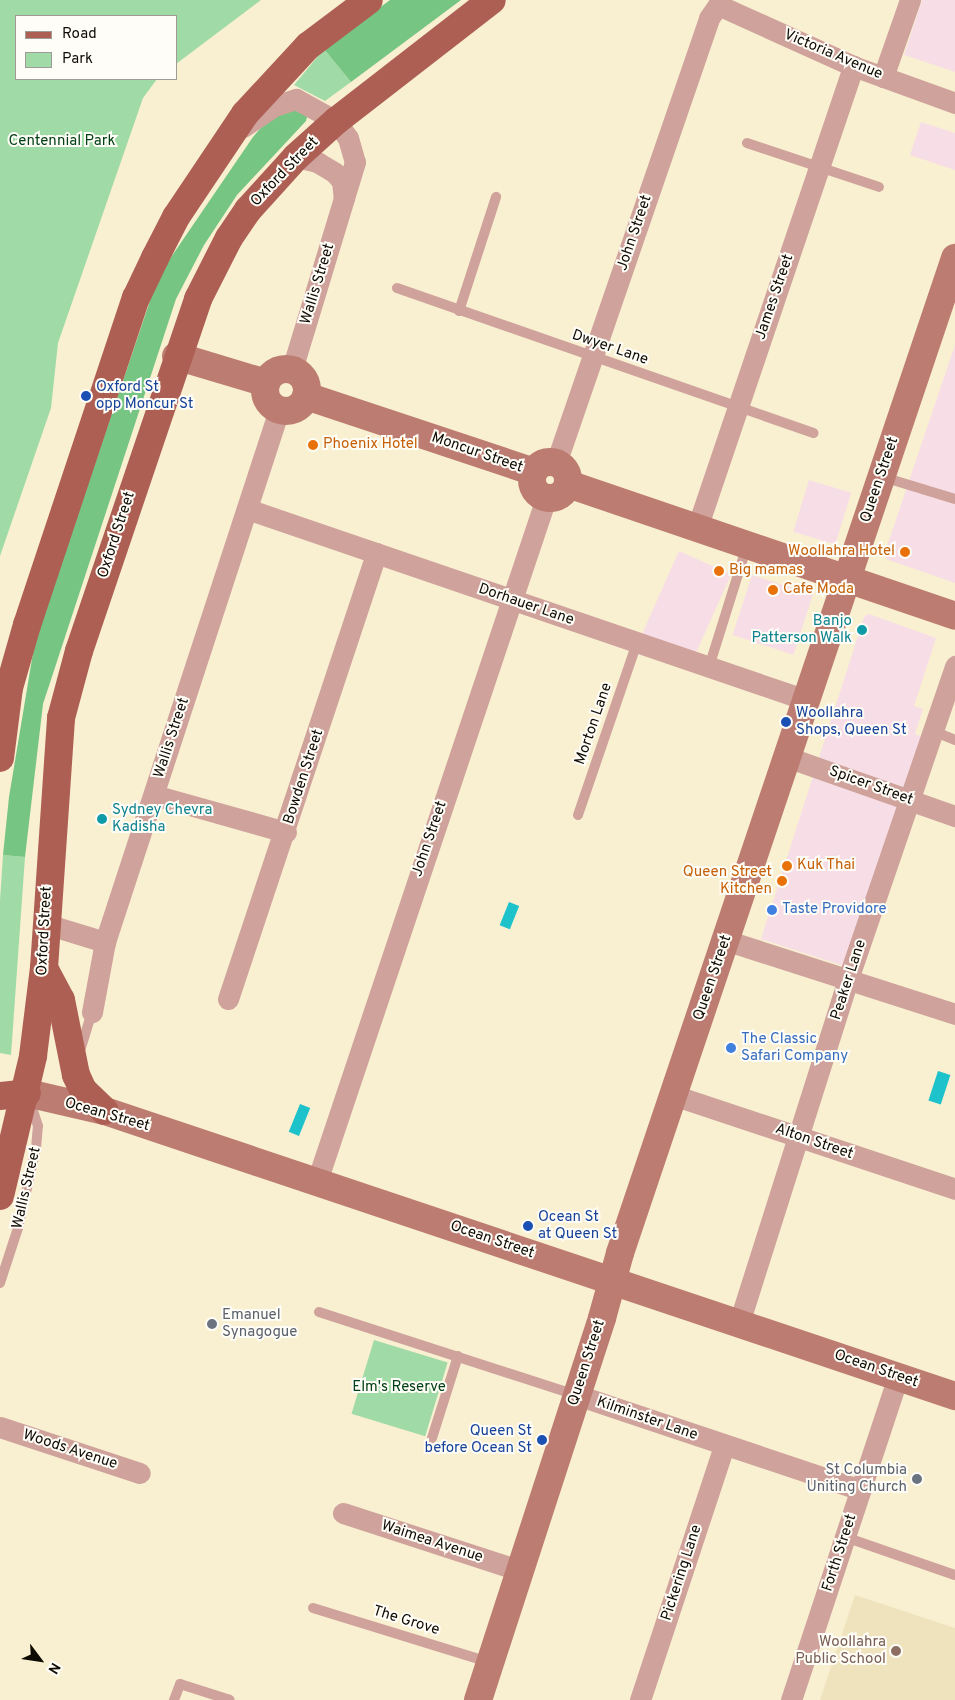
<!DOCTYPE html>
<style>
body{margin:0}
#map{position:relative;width:955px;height:1700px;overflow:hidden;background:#f9efd1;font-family:Overpass,sans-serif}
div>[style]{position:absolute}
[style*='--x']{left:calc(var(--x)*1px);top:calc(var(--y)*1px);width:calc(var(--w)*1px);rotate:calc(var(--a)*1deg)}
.commercial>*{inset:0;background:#f7dee6;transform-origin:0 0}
.built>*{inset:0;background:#efe3be}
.green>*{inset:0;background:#a0dba7;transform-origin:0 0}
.forest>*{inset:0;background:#76c582}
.water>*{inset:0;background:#1dc2cb;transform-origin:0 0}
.lane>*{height:10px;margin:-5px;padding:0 5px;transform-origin:5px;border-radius:5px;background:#cfa29b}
.street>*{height:21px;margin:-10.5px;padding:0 10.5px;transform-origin:10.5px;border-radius:10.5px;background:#cfa29b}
.secondary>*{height:28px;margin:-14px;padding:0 14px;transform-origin:14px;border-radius:14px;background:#bd7c71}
.secondary>.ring{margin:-14px;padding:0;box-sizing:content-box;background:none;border:28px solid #bd7c71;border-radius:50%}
.primary>*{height:28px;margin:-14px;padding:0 14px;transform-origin:14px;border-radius:14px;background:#ae5f54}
.dots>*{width:14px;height:14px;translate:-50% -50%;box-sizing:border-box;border:2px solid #fffdf7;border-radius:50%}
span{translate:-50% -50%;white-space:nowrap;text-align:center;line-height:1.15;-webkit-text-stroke:4px #fffdf7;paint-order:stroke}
.street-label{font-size:15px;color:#0e0b03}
.park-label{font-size:15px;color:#044016}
.transit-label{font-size:15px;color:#164399}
.left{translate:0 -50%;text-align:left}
.right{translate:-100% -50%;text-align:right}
.food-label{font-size:15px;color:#c56008}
.culture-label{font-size:15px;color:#0d838f}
.shop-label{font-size:15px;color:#366cbe}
.worship-label{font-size:15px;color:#5b616d}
.education-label{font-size:15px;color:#785e54}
.legend{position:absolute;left:15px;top:15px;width:162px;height:65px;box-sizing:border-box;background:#fffdf7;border:1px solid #9f9c95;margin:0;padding:6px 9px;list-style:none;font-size:15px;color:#0e0b03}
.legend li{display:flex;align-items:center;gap:10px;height:25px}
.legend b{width:25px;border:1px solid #9f9c95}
.north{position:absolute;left:15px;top:1635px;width:50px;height:50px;-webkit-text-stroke:4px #fffdf7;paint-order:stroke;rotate:121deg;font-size:14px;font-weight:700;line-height:20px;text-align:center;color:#0e0b03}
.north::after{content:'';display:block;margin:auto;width:18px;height:22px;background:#0e0b03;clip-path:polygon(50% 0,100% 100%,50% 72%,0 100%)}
</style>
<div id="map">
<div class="commercial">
<div style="clip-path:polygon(922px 0,955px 0,955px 72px,904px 55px)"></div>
<div style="clip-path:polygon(921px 122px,955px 133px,955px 170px,910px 155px)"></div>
<div style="clip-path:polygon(955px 345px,955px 583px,886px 559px,884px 555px)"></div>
<div style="left:809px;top:480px;width:44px;height:54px;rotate:17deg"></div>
<div style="left:679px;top:551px;width:57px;height:91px;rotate:24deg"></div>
<div style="left:752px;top:575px;width:64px;height:63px;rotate:18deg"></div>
<div style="clip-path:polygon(869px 614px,936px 638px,914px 706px,923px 709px,915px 734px,923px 737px,847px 967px,761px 939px,864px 617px)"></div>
</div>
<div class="built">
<div style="clip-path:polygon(855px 1595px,955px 1628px,955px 1700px,820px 1700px)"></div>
</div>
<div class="green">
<div style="clip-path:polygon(0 0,261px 0,176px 64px,176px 16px,16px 16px,16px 79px,157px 79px,143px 98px,58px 343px,51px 408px,0 556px)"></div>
<div style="clip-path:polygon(324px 49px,351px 82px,325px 101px,294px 85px)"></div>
<div style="clip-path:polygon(3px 855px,25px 857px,11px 1055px,0 1053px,0 901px)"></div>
<div style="left:374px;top:1340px;width:77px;height:77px;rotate:17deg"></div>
</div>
<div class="forest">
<div style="clip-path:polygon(390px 0,461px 0,351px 82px,324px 49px)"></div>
<div style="clip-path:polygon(294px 106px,308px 114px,306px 121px,237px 195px,204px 245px,176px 299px,43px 704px,25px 857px,3px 855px,9px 797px,35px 641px,153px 292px,163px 269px,253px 137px,272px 115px)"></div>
</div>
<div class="water">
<div style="left:509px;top:902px;width:11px;height:25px;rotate:22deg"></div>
<div style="left:938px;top:1071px;width:13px;height:31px;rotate:18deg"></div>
<div style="left:300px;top:1104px;width:11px;height:30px;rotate:22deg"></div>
</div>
<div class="lane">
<div style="--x:747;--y:143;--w:139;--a:18.4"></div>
<div style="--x:397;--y:288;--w:441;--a:19.2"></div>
<div style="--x:459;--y:311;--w:120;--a:-72"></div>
<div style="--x:883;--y:477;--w:75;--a:17"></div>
<div style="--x:709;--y:667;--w:127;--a:-72.6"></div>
<div style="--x:933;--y:731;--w:24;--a:22"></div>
<div style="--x:578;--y:815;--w:182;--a:-71.1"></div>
<div style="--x:79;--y:1054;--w:44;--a:-72.8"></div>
<div style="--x:0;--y:1283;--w:58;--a:-71.9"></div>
<div style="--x:18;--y:1228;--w:82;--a:-77.3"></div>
<div style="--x:36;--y:1148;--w:22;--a:-85"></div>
<div style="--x:38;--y:1126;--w:28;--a:-108"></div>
<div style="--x:319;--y:1312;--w:270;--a:17.9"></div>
<div style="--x:432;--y:1438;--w:86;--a:-72.4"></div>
<div style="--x:845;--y:1537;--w:116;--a:19.1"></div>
<div style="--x:313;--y:1608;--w:184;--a:17.1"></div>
<div style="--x:174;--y:1700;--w:17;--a:-69"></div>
<div style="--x:180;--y:1684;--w:52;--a:17.7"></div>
</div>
<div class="street">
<div style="--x:883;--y:77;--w:82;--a:-70.7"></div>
<div style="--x:243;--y:127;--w:37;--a:-34"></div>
<div style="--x:274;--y:106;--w:23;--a:-18"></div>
<div style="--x:296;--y:99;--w:46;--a:28.8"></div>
<div style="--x:336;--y:121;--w:21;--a:55"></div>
<div style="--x:348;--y:138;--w:25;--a:74"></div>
<div style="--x:355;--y:162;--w:217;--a:106.9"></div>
<div style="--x:296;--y:157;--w:22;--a:13"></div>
<div style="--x:317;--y:162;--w:21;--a:31"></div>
<div style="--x:335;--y:173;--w:11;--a:49"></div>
<div style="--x:342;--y:181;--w:18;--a:84"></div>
<div style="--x:556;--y:463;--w:471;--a:-71"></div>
<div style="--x:709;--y:18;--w:16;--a:-55"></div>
<div style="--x:718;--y:5;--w:148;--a:24.3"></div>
<div style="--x:853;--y:66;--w:109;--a:19.9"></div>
<div style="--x:247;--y:509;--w:591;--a:18.86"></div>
<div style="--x:697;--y:528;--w:488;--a:-71.3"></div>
<div style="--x:787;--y:757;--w:178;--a:19.4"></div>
<div style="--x:154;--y:795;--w:137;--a:15.7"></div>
<div style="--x:46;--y:924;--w:62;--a:17"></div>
<div style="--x:725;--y:940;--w:242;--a:17.8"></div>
<div style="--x:228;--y:999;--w:470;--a:-71.6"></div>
<div style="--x:92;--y:1012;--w:71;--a:-79.5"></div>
<div style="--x:105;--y:942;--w:560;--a:-71.89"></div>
<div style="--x:673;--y:1095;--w:297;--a:18.4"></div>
<div style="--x:317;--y:1181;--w:720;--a:-71.46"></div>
<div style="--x:739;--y:1323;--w:361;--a:-72.4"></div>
<div style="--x:848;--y:979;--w:331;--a:-71.1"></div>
<div style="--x:577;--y:1395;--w:299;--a:18.5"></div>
<div style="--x:0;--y:1427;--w:147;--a:18.2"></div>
<div style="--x:343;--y:1513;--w:187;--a:18"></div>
<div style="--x:640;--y:1700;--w:268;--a:-71.7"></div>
<div style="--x:791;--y:1700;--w:340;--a:-71.7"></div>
</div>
<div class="secondary">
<div style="--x:176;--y:356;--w:94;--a:16.7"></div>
<div class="ring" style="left:265px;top:369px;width:14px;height:14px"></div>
<div style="--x:306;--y:396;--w:240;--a:18.4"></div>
<div class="ring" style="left:532px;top:462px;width:8px;height:8px"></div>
<div style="--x:568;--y:484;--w:409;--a:18.8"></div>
<div style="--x:27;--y:1093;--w:80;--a:13"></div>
<div style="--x:105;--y:1111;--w:897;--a:18.54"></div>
<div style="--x:478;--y:1700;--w:402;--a:-72"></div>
<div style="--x:602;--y:1318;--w:67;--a:-74.5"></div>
<div style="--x:620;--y:1253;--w:1050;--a:-71.39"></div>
</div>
<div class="primary">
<div style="--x:0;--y:758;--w:71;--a:-82.7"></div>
<div style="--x:9;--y:688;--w:66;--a:-74.1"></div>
<div style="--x:27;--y:625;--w:345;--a:-71.6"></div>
<div style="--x:136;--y:298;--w:44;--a:-64.6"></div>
<div style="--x:155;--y:258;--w:46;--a:-62.9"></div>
<div style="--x:176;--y:217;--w:124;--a:-56.2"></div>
<div style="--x:245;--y:114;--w:93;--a:-47.2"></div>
<div style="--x:308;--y:46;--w:76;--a:-37"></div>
<div style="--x:44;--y:968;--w:36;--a:62"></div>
<div style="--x:61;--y:1000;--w:76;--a:78.7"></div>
<div style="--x:76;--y:1075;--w:17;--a:65"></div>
<div style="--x:83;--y:1090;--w:30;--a:44"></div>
<div style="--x:0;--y:1096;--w:27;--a:-6"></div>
<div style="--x:0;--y:1196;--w:144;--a:-76.7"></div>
<div style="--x:33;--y:1056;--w:89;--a:-82.9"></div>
<div style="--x:44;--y:968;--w:251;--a:-86.1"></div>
<div style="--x:61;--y:718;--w:69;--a:-75"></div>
<div style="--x:79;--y:651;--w:372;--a:-71.3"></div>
<div style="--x:198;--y:299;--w:68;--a:-63.1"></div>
<div style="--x:229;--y:238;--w:34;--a:-56"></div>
<div style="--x:248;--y:210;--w:72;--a:-47.8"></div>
<div style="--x:296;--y:157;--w:54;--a:-42"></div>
<div style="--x:336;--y:121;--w:197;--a:-37.8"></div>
</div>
<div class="dots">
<div style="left:86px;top:396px;background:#1a4fb4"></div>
<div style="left:313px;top:445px;background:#e8710a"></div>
<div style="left:905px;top:552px;background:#e8710a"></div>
<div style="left:719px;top:571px;background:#e8710a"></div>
<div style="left:773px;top:590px;background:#e8710a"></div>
<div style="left:862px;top:630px;background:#0f9aa8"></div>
<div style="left:786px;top:722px;background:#1a4fb4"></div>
<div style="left:102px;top:819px;background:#0f9aa8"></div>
<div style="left:787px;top:866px;background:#e8710a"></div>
<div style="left:782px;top:881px;background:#e8710a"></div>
<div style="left:772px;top:910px;background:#3f7fe0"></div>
<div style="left:731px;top:1048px;background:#3f7fe0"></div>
<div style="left:528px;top:1226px;background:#1a4fb4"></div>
<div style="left:212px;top:1324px;background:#6b7280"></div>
<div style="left:542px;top:1440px;background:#1a4fb4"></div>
<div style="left:917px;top:1479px;background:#6b7280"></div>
<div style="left:896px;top:1651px;background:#8d6e63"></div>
</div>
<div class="street-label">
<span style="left:833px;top:55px;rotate:23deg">Victoria Avenue</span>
<span style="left:285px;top:172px;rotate:-46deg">Oxford Street</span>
<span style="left:635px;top:233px;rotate:-71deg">John Street</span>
<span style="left:318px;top:284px;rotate:-73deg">Wallis Street</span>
<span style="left:775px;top:297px;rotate:-71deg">James Street</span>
<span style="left:610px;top:348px;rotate:19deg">Dwyer Lane</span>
<span style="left:477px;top:453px;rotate:19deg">Moncur Street</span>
<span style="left:880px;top:480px;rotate:-71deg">Queen Street</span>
<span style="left:117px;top:535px;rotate:-72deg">Oxford Street</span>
<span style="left:526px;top:605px;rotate:19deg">Dorhauer Lane</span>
<span style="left:594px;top:724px;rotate:-71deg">Morton Lane</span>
<span style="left:172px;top:738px;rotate:-72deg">Wallis Street</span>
<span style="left:304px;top:777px;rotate:-72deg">Bowden Street</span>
<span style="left:871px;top:786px;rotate:20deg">Spicer Street</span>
<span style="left:430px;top:839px;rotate:-71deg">John Street</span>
<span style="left:45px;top:931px;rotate:-87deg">Oxford Street</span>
<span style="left:713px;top:978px;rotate:-71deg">Queen Street</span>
<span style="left:849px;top:980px;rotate:-72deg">Peaker Lane</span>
<span style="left:107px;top:1115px;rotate:16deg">Ocean Street</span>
<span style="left:814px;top:1142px;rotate:19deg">Alton Street</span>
<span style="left:27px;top:1188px;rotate:-77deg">Wallis Street</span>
<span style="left:492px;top:1240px;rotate:19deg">Ocean Street</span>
<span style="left:587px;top:1363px;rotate:-72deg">Queen Street</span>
<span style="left:876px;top:1369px;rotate:19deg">Ocean Street</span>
<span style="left:647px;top:1419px;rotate:19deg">Kilminster Lane</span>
<span style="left:70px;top:1450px;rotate:18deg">Woods Avenue</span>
<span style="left:432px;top:1542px;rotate:18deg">Waimea Avenue</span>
<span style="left:840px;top:1553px;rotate:-72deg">Forth Street</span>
<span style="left:682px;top:1573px;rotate:-72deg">Pickering Lane</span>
<span style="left:406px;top:1621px;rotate:17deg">The Grove</span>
</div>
<div class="park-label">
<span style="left:62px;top:142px">Centennial Park</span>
<span style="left:399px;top:1388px">Elm's Reserve</span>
</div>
<div class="transit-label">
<span class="left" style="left:96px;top:396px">Oxford St<br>opp Moncur St</span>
<span class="left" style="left:796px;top:722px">Woollahra<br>Shops, Queen St</span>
<span class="left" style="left:538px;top:1226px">Ocean St<br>at Queen St</span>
<span class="right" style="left:532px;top:1440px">Queen St<br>before Ocean St</span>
</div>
<div class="food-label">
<span class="left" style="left:323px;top:445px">Phoenix Hotel</span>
<span class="right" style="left:895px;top:552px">Woollahra Hotel</span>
<span class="left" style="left:729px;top:571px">Big mamas</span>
<span class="left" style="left:783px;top:590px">Cafe Moda</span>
<span class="left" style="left:797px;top:866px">Kuk Thai</span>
<span class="right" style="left:772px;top:881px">Queen Street<br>Kitchen</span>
</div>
<div class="culture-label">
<span class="right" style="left:852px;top:630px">Banjo<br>Patterson Walk</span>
<span class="left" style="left:112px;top:819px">Sydney Chevra<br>Kadisha</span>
</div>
<div class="shop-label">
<span class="left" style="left:782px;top:910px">Taste Providore</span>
<span class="left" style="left:741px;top:1048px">The Classic<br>Safari Company</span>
</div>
<div class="worship-label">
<span class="left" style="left:222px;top:1324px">Emanuel<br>Synagogue</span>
<span class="right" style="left:907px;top:1479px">St Columbia<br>Uniting Church</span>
</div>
<div class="education-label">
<span class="right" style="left:886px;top:1651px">Woollahra<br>Public School</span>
</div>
<ul class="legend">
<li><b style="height:6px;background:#ae5f54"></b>Road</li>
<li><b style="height:14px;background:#a0dba7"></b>Park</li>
</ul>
<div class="north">N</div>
</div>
